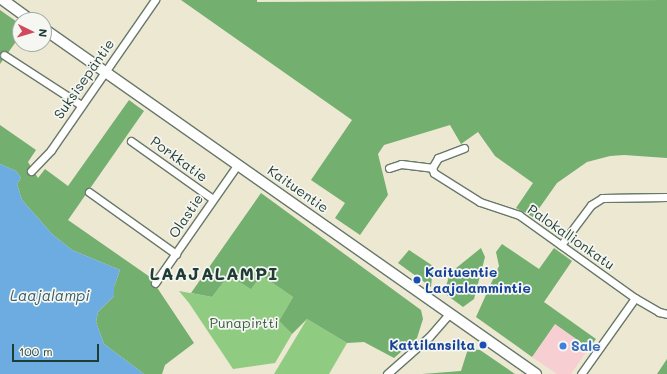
<!DOCTYPE html>
<meta charset="utf-8">
<style>
body{margin:0}
#map{position:relative;width:667px;height:374px;overflow:hidden;background:#ede8d1;font-family:Mali,sans-serif}
div>[style]{position:absolute}
[style*='--x']{left:calc(var(--x)*1px);top:calc(var(--y)*1px);width:calc(var(--w)*1px);rotate:calc(var(--a)*1deg)}
.built>*{inset:0;background:#f7cfd2}
.green>*{inset:0;background:#8fcb80}
.forest>*{inset:0;background:#73af6e}
.water>*{inset:0;background:#6dace0}
.roads{filter:drop-shadow(1px 0 #67796b) drop-shadow(-1px 0 #67796b) drop-shadow(0 1px #67796b) drop-shadow(0 -1px #67796b)}
.street>*{height:7px;margin:-3.5px;padding:0 3.5px;transform-origin:3.5px;border-radius:3.5px;background:#fff}
.secondary>*{height:10px;margin:-5px;padding:0 5px;transform-origin:5px;border-radius:5px;background:#fff}
.dots>*{width:11px;height:11px;translate:-50% -50%;box-sizing:border-box;border:2px solid #f6f6f2;border-radius:50%}
span{translate:-50% -50%;white-space:nowrap;text-align:center;line-height:1.15;-webkit-text-stroke:3.5px #f6f6f2;paint-order:stroke}
.street-label{font-size:14px;color:#1f3d34}
.transit-label{font-size:14px;color:#164399;font-weight:700}
.left{translate:0 -50%;text-align:left}
.right{translate:-100% -50%;text-align:right}
.park-label{font-size:14px;color:#3b6047}
.shop-label{font-size:14px;color:#366cbe;font-weight:700}
.water-label{font-size:15px;color:#365e68;font-style:italic}
.district-label{font-size:18px;color:#1f3d34;font-weight:700;letter-spacing:1px}
.north{position:absolute;left:12px;top:12px;width:40px;height:40px;box-sizing:border-box;background:#f6f6f2;border:1px solid #a0aca6;border-radius:50%;rotate:95deg;font-size:11px;font-weight:700;line-height:16px;text-align:center;color:#1f3d34}
.north::after{content:'';display:block;margin:auto;width:14px;height:18px;background:#d1495b;clip-path:polygon(50% 0,100% 100%,50% 72%,0 100%)}
.scale{position:absolute;left:12px;top:344px;width:87px;height:18px;box-sizing:border-box;border:2px solid #1f3d34;border-top:0;padding-left:5px;font-size:12px;line-height:14px;white-space:nowrap;color:#1f3d34;-webkit-text-stroke:3px #f6f6f2;paint-order:stroke}
</style>
<div id="map">
<div class="built">
<div style="clip-path:polygon(555px 324px,589px 348px,571px 374px,557px 374px,532px 357px)"></div>
</div>
<div class="green">
<div style="clip-path:polygon(229px 275px,261px 275px,293px 297px,279px 321px,292px 334px,275px 363px,233px 369px,189px 303px,179px 291px,212px 297px)"></div>
<div style="clip-path:polygon(307px 319px,347px 343px,329px 374px,274px 374px)"></div>
</div>
<div class="forest">
<div style="clip-path:polygon(181px 0,257px 0,257px 2px,667px 0,667px 158px,624px 155px,610px 156px,587px 162px,557px 183px,533px 217px,516px 208px,533px 183px,495px 156px,478px 132px,461px 144px,450px 125px,384px 145px,378px 154px,388px 195px,360px 235px,335px 218px,345px 203px,311px 180px,352px 120px)"></div>
<div style="clip-path:polygon(0 10px,20px 24px,20px 36px,0 64px)"></div>
<div style="clip-path:polygon(129px 100px,144px 111px,68px 220px,150px 277px,194px 343px,165px 365px,162px 374px,144px 374px,104px 344px,96px 322px,98px 312px,114px 296px,114px 287px,120px 270px,72px 250px,53px 235px,22px 200px,17px 184px,21px 178px,16px 171px,0 164px,0 125px,36px 150px,28px 162px,38px 178px,45px 169px,68px 186px)"></div>
<div style="clip-path:polygon(261px 193px,421px 310px,423px 319px,417px 338px,394px 358px,364px 342px,347px 343px,307px 319px,292px 334px,279px 321px,293px 297px,261px 275px,251px 289px,229px 275px,212px 297px,191px 293px)"></div>
<div style="clip-path:polygon(502px 244px,539px 269px,554px 248px,572px 261px,544px 302px,596px 339px,589px 348px,555px 324px,532px 357px,476px 317px,499px 266px,496px 252px)"></div>
<div style="clip-path:polygon(481px 248px,485px 257px,474px 299px,463px 307px,444px 293px,450px 273px)"></div>
<div style="clip-path:polygon(409px 250px,433px 266px,431px 287px,398px 263px)"></div>
<div style="clip-path:polygon(472px 349px,480px 350px,515px 374px,422px 374px,461px 371px,467px 352px)"></div>
<div style="clip-path:polygon(667px 359px,667px 374px,657px 374px)"></div>
</div>
<div class="water">
<div style="clip-path:polygon(0 164px,16px 171px,21px 178px,17px 184px,22px 200px,53px 235px,72px 250px,120px 270px,114px 287px,114px 296px,98px 312px,96px 322px,104px 344px,144px 374px,0 374px)"></div>
</div>
<div class="roads">
<div class="street">
<div style="--x:4;--y:55;--w:92;--a:33"></div>
<div style="--x:131;--y:141;--w:100;--a:35.3"></div>
<div style="--x:464;--y:148;--w:28;--a:159"></div>
<div style="--x:438;--y:158;--w:12;--a:121"></div>
<div style="--x:432;--y:168;--w:5;--a:68"></div>
<div style="--x:434;--y:173;--w:54;--a:32.2"></div>
<div style="--x:480;--y:202;--w:41;--a:18.4"></div>
<div style="--x:519;--y:215;--w:143;--a:35.6"></div>
<div style="--x:635;--y:298;--w:28;--a:30"></div>
<div style="--x:659;--y:312;--w:8;--a:14"></div>
<div style="--x:389;--y:168;--w:13;--a:-18"></div>
<div style="--x:401;--y:164;--w:31;--a:7"></div>
<div style="--x:31;--y:171;--w:29;--a:-46"></div>
<div style="--x:51;--y:150;--w:183;--a:-55.3"></div>
<div style="--x:89;--y:192;--w:107;--a:35.5"></div>
<div style="--x:561;--y:245;--w:50;--a:-53.1"></div>
<div style="--x:591;--y:205;--w:13;--a:-32"></div>
<div style="--x:602;--y:198;--w:65;--a:-0.9"></div>
<div style="--x:155;--y:283;--w:145;--a:-55.1"></div>
<div style="--x:387;--y:374;--w:56;--a:-41.4"></div>
<div style="--x:429;--y:337;--w:32;--a:-49"></div>
<div style="--x:581;--y:374;--w:93;--a:-54.6"></div>
</div>
<div class="secondary">
<div style="--x:3;--y:0;--w:34;--a:36"></div>
<div style="--x:44;--y:29;--w:601;--a:35.04"></div>
</div>
</div>
<div class="dots">
<div style="left:417px;top:280px;background:#1a4fb4"></div>
<div style="left:483px;top:345px;background:#1a4fb4"></div>
<div style="left:563px;top:346px;background:#3f7fe0"></div>
</div>
<div class="street-label">
<span style="left:84px;top:79px;rotate:-55deg">Suksisepäntie</span>
<span style="left:179px;top:159px;rotate:36deg">Porkkatie</span>
<span style="left:298px;top:189px;rotate:35deg">Kaituentie</span>
<span style="left:186px;top:216px;rotate:-56deg">Olastie</span>
<span style="left:571px;top:237px;rotate:35deg">Palokallionkatu</span>
</div>
<div class="transit-label">
<span class="left" style="left:425px;top:280px">Kaituentie<br>Laajalammintie</span>
<span class="right" style="left:475px;top:345px">Kattilansilta</span>
</div>
<div class="park-label">
<span style="left:244px;top:323px">Punapirtti</span>
</div>
<div class="shop-label">
<span class="left" style="left:571px;top:346px">Sale</span>
</div>
<div class="water-label">
<span style="left:50px;top:296px">Laajalampi</span>
</div>
<div class="district-label">
<span style="left:214px;top:273px">LAAJALAMPI</span>
</div>
<div class="north">N</div>
<div class="scale">100 m</div>
</div>
